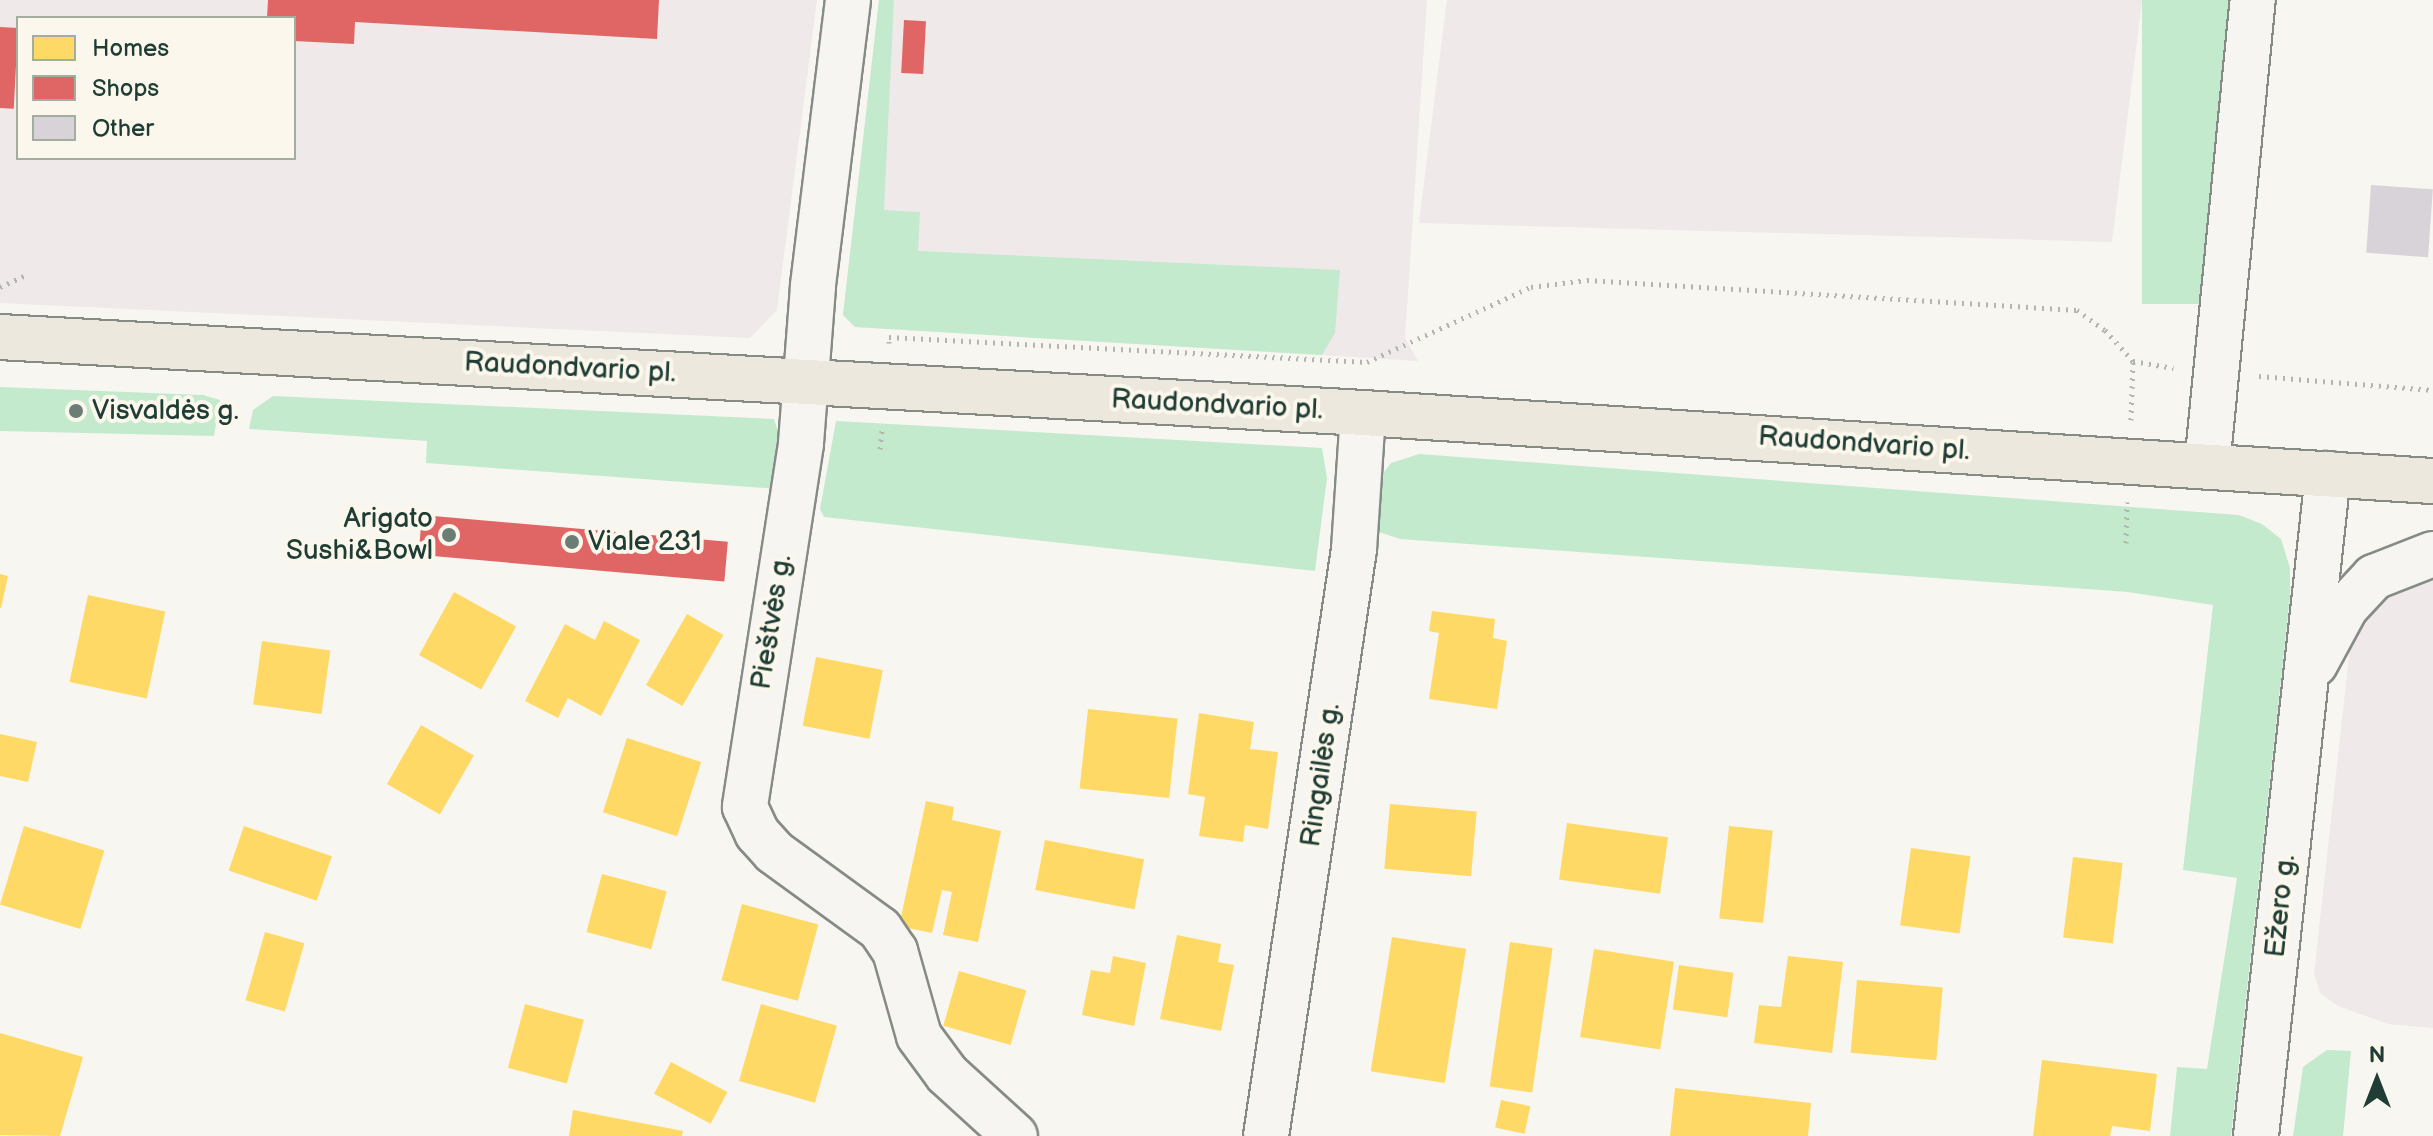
<!DOCTYPE html>
<meta charset="utf-8">
<style>
body{margin:0}
#map{position:relative;width:2433px;height:1136px;overflow:hidden;background:#f8f6f0;font-family:"Balsamiq Sans",sans-serif}
div>[style]{position:absolute}
[style*='--x']{left:calc(var(--x)*1px);top:calc(var(--y)*1px);width:calc(var(--w)*1px);rotate:calc(var(--a)*1deg)}
.built>*{inset:0;background:#efe9ea}
.green>*{inset:0;background:#c3eacd;transform-origin:0 0}
.homes>*{inset:0;background:#ffd966;transform-origin:0 0}
.shops>*{inset:0;background:#e06666;transform-origin:0 0}
.building>*{inset:0;background:#d8d3d9;transform-origin:0 0}
.path>*{height:5px;margin-top:-2.5px;transform-origin:0;background:repeating-linear-gradient(90deg,#b2b5b1 0 2px,transparent 0 8px)}
.roads{filter:drop-shadow(2px 0 #868b86) drop-shadow(-2px 0 #868b86) drop-shadow(0 2px #868b86) drop-shadow(0 -2px #868b86)}
.minor>*{height:44px;margin:-22px;padding:0 22px;transform-origin:22px;border-radius:22px;background:#f6f5f1}
.major>*{height:44px;margin:-22px;padding:0 22px;transform-origin:22px;border-radius:22px;background:#ece8dd}
.dots>*{width:22px;height:22px;translate:-50% -50%;box-sizing:border-box;border:4px solid #fbf7ec;border-radius:50%}
span{translate:-50% -50%;white-space:nowrap;text-align:center;line-height:1.15;-webkit-text-stroke:8px #fbf7ec;paint-order:stroke}
.street-label{font-size:28px;color:#1f3d34}
.poi-label{font-size:28px;color:#1f3d34}
.left{translate:0 -50%;text-align:left}
.right{translate:-100% -50%;text-align:right}
.legend{position:absolute;left:16px;top:16px;width:280px;height:144px;box-sizing:border-box;background:#fbf7ec;border:2px solid #a3ada2;margin:0;padding:10px 14px;list-style:none;font-size:24px;color:#1f3d34}
.legend li{display:flex;align-items:center;gap:16px;height:40px}
.legend b{width:40px;border:2px solid #a3ada2}
.north{position:absolute;left:2337px;top:1040px;width:80px;height:80px;-webkit-text-stroke:6px #fbf7ec;paint-order:stroke;rotate:0deg;font-size:22px;font-weight:700;line-height:32px;text-align:center;color:#1f3d34}
.north::after{content:'';display:block;margin:auto;width:28px;height:36px;background:#1f3d34;clip-path:polygon(50% 0,100% 100%,50% 72%,0 100%)}
</style>
<div id="map">
<div class="built">
<div style="clip-path:polygon(evenodd,0 0,817px 0,777px 310px,750px 338px,0 303px,0 0,18px 18px,294px 18px,294px 158px,18px 158px,18px 18px)"></div>
<div style="clip-path:polygon(879px 0,1427px 0,1405px 338px,1418px 361px,855px 327px,843px 315px)"></div>
<div style="clip-path:polygon(1447px 0,2142px 0,2112px 242px,1419px 223px)"></div>
<div style="clip-path:polygon(2433px 569px,2433px 1028px,2388px 1024px,2338px 1006px,2320px 993px,2314px 974px,2350px 647px,2371px 603px)"></div>
</div>
<div class="green">
<div style="clip-path:polygon(879px 0,894px 0,884px 210px,920px 212px,918px 251px,1340px 270px,1335px 333px,1322px 355px,855px 327px,843px 315px)"></div>
<div style="left:2142px;top:0;width:89px;height:304px"></div>
<div style="clip-path:polygon(0 387px,203px 395px,220px 400px,214px 436px,0 431px)"></div>
<div style="clip-path:polygon(273px 396px,774px 419px,782px 443px,779px 489px,426px 463px,427px 441px,249px 429px,253px 410px)"></div>
<div style="clip-path:polygon(836px 421px,1322px 448px,1327px 478px,1315px 571px,824px 517px,820px 509px)"></div>
<div style="clip-path:polygon(1419px 454px,2239px 515px,2262px 524px,2281px 539px,2290px 568px,2290px 597px,2231px 1136px,2170px 1136px,2177px 1067px,2207px 1069px,2237px 878px,2183px 870px,2213px 605px,2128px 592px,1400px 539px,1379px 532px,1372px 518px,1378px 480px,1391px 463px)"></div>
<div style="clip-path:polygon(2327px 1050px,2351px 1051px,2343px 1136px,2293px 1136px,2303px 1067px)"></div>
</div>
<div class="homes">
<div style="clip-path:polygon(0 574px,8px 576px,1px 608px,0 608px)"></div>
<div style="left:454px;top:592px;width:71px;height:72px;rotate:29deg"></div>
<div style="left:88px;top:595px;width:79px;height:89px;rotate:12deg"></div>
<div style="clip-path:polygon(1432px 611px,1495px 619px,1493px 638px,1507px 641px,1497px 709px,1429px 699px,1439px 633px,1429px 631px)"></div>
<div style="left:687px;top:614px;width:42px;height:82px;rotate:30deg"></div>
<div style="clip-path:polygon(604px 621px,640px 640px,601px 716px,568px 698px,558px 718px,525px 701px,565px 624px,595px 640px)"></div>
<div style="left:262px;top:641px;width:69px;height:64px;rotate:8deg"></div>
<div style="left:816px;top:657px;width:68px;height:70px;rotate:11deg"></div>
<div style="left:1088px;top:709px;width:90px;height:80px;rotate:6deg"></div>
<div style="clip-path:polygon(1199px 713px,1254px 722px,1250px 749px,1278px 752px,1268px 829px,1245px 825px,1243px 842px,1199px 836px,1205px 797px,1188px 794px)"></div>
<div style="left:421px;top:725px;width:61px;height:68px;rotate:30deg"></div>
<div style="clip-path:polygon(0 734px,37px 742px,28px 782px,0 776px)"></div>
<div style="left:627px;top:738px;width:78px;height:78px;rotate:18deg"></div>
<div style="clip-path:polygon(926px 801px,954px 807px,952px 820px,1001px 831px,978px 942px,943px 935px,952px 892px,942px 890px,932px 933px,899px 926px)"></div>
<div style="left:1390px;top:804px;width:87px;height:65px;rotate:5deg"></div>
<div style="left:1567px;top:823px;width:102px;height:57px;rotate:8deg"></div>
<div style="left:24px;top:826px;width:84px;height:82px;rotate:17deg"></div>
<div style="left:244px;top:826px;width:93px;height:47px;rotate:19deg"></div>
<div style="left:1729px;top:826px;width:44px;height:93px;rotate:6deg"></div>
<div style="left:1045px;top:840px;width:101px;height:51px;rotate:11deg"></div>
<div style="left:1911px;top:848px;width:60px;height:78px;rotate:8deg"></div>
<div style="left:2073px;top:857px;width:50px;height:81px;rotate:7deg"></div>
<div style="left:602px;top:874px;width:67px;height:60px;rotate:15deg"></div>
<div style="left:742px;top:904px;width:79px;height:79px;rotate:15deg"></div>
<div style="left:265px;top:932px;width:41px;height:71px;rotate:16deg"></div>
<div style="clip-path:polygon(1177px 935px,1221px 944px,1218px 962px,1234px 965px,1221px 1031px,1160px 1019px)"></div>
<div style="left:1392px;top:937px;width:75px;height:136px;rotate:9deg"></div>
<div style="left:1510px;top:942px;width:43px;height:146px;rotate:8deg"></div>
<div style="left:1594px;top:949px;width:81px;height:89px;rotate:9deg"></div>
<div style="clip-path:polygon(1113px 956px,1146px 963px,1134px 1026px,1082px 1015px,1091px 970px,1110px 973px)"></div>
<div style="clip-path:polygon(1788px 956px,1843px 962px,1832px 1053px,1754px 1043px,1759px 1005px,1781px 1007px)"></div>
<div style="left:1679px;top:965px;width:55px;height:45px;rotate:8deg"></div>
<div style="left:959px;top:971px;width:70px;height:57px;rotate:16deg"></div>
<div style="left:1857px;top:980px;width:86px;height:73px;rotate:5deg"></div>
<div style="left:525px;top:1004px;width:61px;height:66px;rotate:15deg"></div>
<div style="left:761px;top:1004px;width:79px;height:80px;rotate:16deg"></div>
<div style="clip-path:polygon(0 1033px,83px 1057px,60px 1136px,0 1135px)"></div>
<div style="clip-path:polygon(2042px 1060px,2157px 1074px,2150px 1131px,2112px 1126px,2110px 1136px,2033px 1136px)"></div>
<div style="left:671px;top:1062px;width:64px;height:36px;rotate:28deg"></div>
<div style="clip-path:polygon(1675px 1088px,1811px 1103px,1808px 1136px,1670px 1136px)"></div>
<div style="left:1501px;top:1100px;width:30px;height:28px;rotate:12deg"></div>
<div style="clip-path:polygon(573px 1110px,683px 1131px,682px 1136px,569px 1136px)"></div>
</div>
<div class="shops">
<div style="clip-path:polygon(268px 0,659px 0,657px 39px,355px 22px,354px 44px,294px 41px,294px 18px,267px 18px)"></div>
<div style="left:904px;top:20px;width:22px;height:53px;rotate:3deg"></div>
<div style="left:0;top:27px;width:18px;height:81px;rotate:3deg"></div>
<div style="left:422px;top:515px;width:307px;height:40px;rotate:5deg"></div>
</div>
<div class="building">
<div style="left:2371px;top:185px;width:62px;height:68px;rotate:4deg"></div>
</div>
<div class="path">
<div style="--x:0;--y:287;--w:31;--a:-25"></div>
<div style="--x:889;--y:343;--w:6;--a:-90"></div>
<div style="--x:889;--y:337;--w:479;--a:3"></div>
<div style="--x:1367;--y:362;--w:180;--a:-24.6"></div>
<div style="--x:1531;--y:287;--w:56;--a:-7.1"></div>
<div style="--x:1587;--y:280;--w:491;--a:3.5"></div>
<div style="--x:2077;--y:310;--w:34;--a:36"></div>
<div style="--x:2105;--y:330;--w:42;--a:47.9"></div>
<div style="--x:2133;--y:361;--w:41;--a:9.9"></div>
<div style="--x:2259;--y:376;--w:175;--a:4.6"></div>
<div style="--x:2131;--y:420;--w:59;--a:-88.1"></div>
<div style="--x:880;--y:449;--w:20;--a:-84"></div>
<div style="--x:2126;--y:543;--w:41;--a:-88.6"></div>
</div>
<div class="roads">
<div class="minor">
<div style="--x:848;--y:0;--w:289;--a:97"></div>
<div style="--x:813;--y:287;--w:157;--a:94.4"></div>
<div style="--x:801;--y:444;--w:367;--a:98.8"></div>
<div style="--x:745;--y:807;--w:29;--a:65"></div>
<div style="--x:757;--y:833;--w:25;--a:48"></div>
<div style="--x:774;--y:852;--w:131;--a:36"></div>
<div style="--x:880;--y:929;--w:27;--a:56"></div>
<div style="--x:895;--y:951;--w:88;--a:74.2"></div>
<div style="--x:919;--y:1036;--w:47;--a:53.6"></div>
<div style="--x:947;--y:1074;--w:92;--a:42.4"></div>
<div style="--x:2207;--y:466;--w:468;--a:-84.4"></div>
<div style="--x:2315;--y:664;--w:65;--a:-61.5"></div>
<div style="--x:2346;--y:607;--w:41;--a:-47"></div>
<div style="--x:2374;--y:577;--w:63;--a:-21.3"></div>
<div style="--x:1266;--y:1136;--w:594;--a:-81.47"></div>
<div style="--x:1354;--y:549;--w:136;--a:-86.2"></div>
<div style="--x:2256;--y:1136;--w:666;--a:-83.79"></div>
</div>
<div class="major">
<div style="--x:0;--y:337;--w:1365;--a:3.19"></div>
<div style="--x:1363;--y:413;--w:1072;--a:3.64"></div>
</div>
</div>
<div class="dots">
<div style="left:76px;top:411px;background:#6b7e76"></div>
<div style="left:449px;top:535px;background:#6b7e76"></div>
<div style="left:572px;top:542px;background:#6b7e76"></div>
</div>
<div class="street-label">
<span style="left:570px;top:368px;rotate:3deg">Raudondvario pl.</span>
<span style="left:1217px;top:405px;rotate:3deg">Raudondvario pl.</span>
<span style="left:1864px;top:444px;rotate:4deg">Raudondvario pl.</span>
<span style="left:772px;top:622px;rotate:-81deg">Pieštvės g.</span>
<span style="left:1321px;top:775px;rotate:-82deg">Ringailės g.</span>
<span style="left:2281px;top:906px;rotate:-84deg">Ežero g.</span>
</div>
<div class="poi-label">
<span class="left" style="left:92px;top:411px">Visvaldės g.</span>
<span class="right" style="left:433px;top:535px">Arigato<br>Sushi&amp;Bowl</span>
<span class="left" style="left:588px;top:542px">Viale 231</span>
</div>
<ul class="legend">
<li><b style="height:22px;background:#ffd966"></b>Homes</li>
<li><b style="height:22px;background:#e06666"></b>Shops</li>
<li><b style="height:22px;background:#d8d3d9"></b>Other</li>
</ul>
<div class="north">N</div>
</div>
